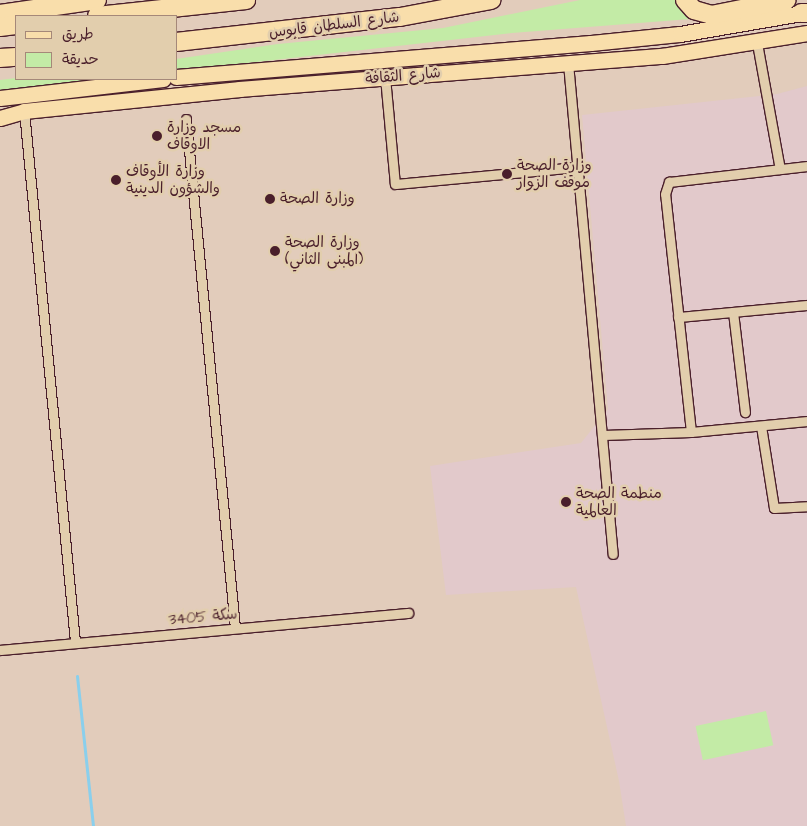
<!DOCTYPE html>
<meta charset="utf-8">
<style>
body{margin:0}
#map{position:relative;width:807px;height:826px;overflow:hidden;background:#e2ccbb;font-family:"Architects Daughter","Playpen Sans Arabic",sans-serif}
div>[style]{position:absolute}
[style*='--x']{left:calc(var(--x)*1px);top:calc(var(--y)*1px);width:calc(var(--w)*1px);rotate:calc(var(--a)*1deg)}
.built>*{inset:0;background:#e2c9cb}
.green>*{inset:0;background:#c3eba6;transform-origin:0 0}
.stream>*{height:3px;margin:-1.5px;padding:0 1.5px;transform-origin:1.5px;border-radius:1.5px;background:#8acfec}
.roads{filter:drop-shadow(1px 0 #4a1f2b) drop-shadow(-1px 0 #4a1f2b) drop-shadow(0 1px #4a1f2b) drop-shadow(0 -1px #4a1f2b)}
.street>*{height:9px;margin:-4.5px;padding:0 4.5px;transform-origin:4.5px;border-radius:4.5px;background:#e2cead}
.primary>*{height:15px;margin:-7.5px;padding:0 7.5px;transform-origin:7.5px;border-radius:7.5px;background:#f9deab}
.highway>*{height:18px;margin:-9px;padding:0 9px;transform-origin:9px;border-radius:9px;background:#f9deab}
.dots>*{width:14px;height:14px;translate:-50% -50%;box-sizing:border-box;border:2px solid #e2cead;border-radius:50%}
span{translate:-50% -50%;white-space:nowrap;text-align:center;line-height:1.15;-webkit-text-stroke:5px #e2cead;paint-order:stroke}
.street-label{font-size:15px;color:#4a1f2b}
.poi-label{font-size:15px;color:#4a1f2b}
.left{translate:0 -50%;text-align:left}
.legend{position:absolute;left:15px;top:15px;width:162px;height:65px;box-sizing:border-box;background:#e2cead;border:1px solid #a58879;margin:0;padding:6px 9px;list-style:none;font-size:15px;color:#4a1f2b}
.legend li{display:flex;align-items:center;gap:10px;height:25px}
.legend b{width:25px;border:1px solid #a58879}
</style>
<div id="map">
<div class="built">
<div style="clip-path:polygon(807px 86px,807px 826px,626px 826px,619px 781px,576px 587px,446px 595px,430px 466px,581px 443px,608px 409px,582px 115px,777px 94px)"></div>
</div>
<div class="green">
<div style="clip-path:polygon(580px 0,679px 0,690px 19px,512px 33px,176px 71px,176px 59px,278px 44px,443px 28px)"></div>
<div style="clip-path:polygon(16px 78px,16px 79px,107px 79px,0 91px,0 80px)"></div>
<div style="left:766px;top:711px;width:35px;height:72px;rotate:78deg"></div>
</div>
<div class="stream">
<div style="--x:77;--y:676;--w:151;--a:83.9"></div>
</div>
<div class="roads">
<div class="street">
<div style="--x:757;--y:43;--w:128;--a:79.7"></div>
<div style="--x:568;--y:63;--w:493;--a:84.8"></div>
<div style="--x:385;--y:77;--w:107;--a:84.7"></div>
<div style="--x:395;--y:184;--w:184;--a:-5.3"></div>
<div style="--x:24;--y:111;--w:533;--a:84.51"></div>
<div style="--x:186;--y:119;--w:511;--a:84.5"></div>
<div style="--x:733;--y:312;--w:101;--a:83.2"></div>
<div style="--x:678;--y:317;--w:130;--a:-5.3"></div>
<div style="--x:761;--y:426;--w:83;--a:81"></div>
<div style="--x:774;--y:508;--w:33;--a:-3"></div>
<div style="--x:691;--y:432;--w:239;--a:-96.2"></div>
<div style="--x:665;--y:194;--w:13;--a:-72"></div>
<div style="--x:669;--y:182;--w:139;--a:-6.6"></div>
<div style="--x:603;--y:435;--w:88;--a:-2"></div>
<div style="--x:691;--y:432;--w:117;--a:-5.4"></div>
<div style="--x:0;--y:650;--w:410;--a:-5.2"></div>
</div>
<div class="primary">
<div style="--x:176;--y:77;--w:416;--a:-4.7"></div>
<div style="--x:591;--y:43;--w:89;--a:-5.8"></div>
<div style="--x:680;--y:34;--w:129;--a:-9.8"></div>
<div style="--x:0;--y:98;--w:164;--a:-6.6"></div>
<div style="--x:0;--y:118;--w:25;--a:-16"></div>
<div style="--x:24;--y:111;--w:217;--a:-5.8"></div>
<div style="--x:240;--y:89;--w:423;--a:-4.5"></div>
<div style="--x:662;--y:56;--w:147;--a:-9"></div>
</div>
<div class="highway">
<div style="--x:685;--y:0;--w:13;--a:48"></div>
<div style="--x:694;--y:10;--w:18;--a:16"></div>
<div style="--x:711;--y:15;--w:77;--a:-11.2"></div>
<div style="--x:801;--y:13;--w:6;--a:0"></div>
<div style="--x:0;--y:14;--w:98;--a:-8.2"></div>
<div style="--x:97;--y:16;--w:150;--a:-6.1"></div>
<div style="--x:0;--y:27;--w:16;--a:-7"></div>
<div style="--x:176;--y:42;--w:225;--a:-6.4"></div>
<div style="--x:400;--y:17;--w:93;--a:-10.6"></div>
<div style="--x:0;--y:58;--w:16;--a:-4"></div>
</div>
</div>
<div class="dots">
<div style="left:157px;top:136px;background:#4a1f2b"></div>
<div style="left:507px;top:174px;background:#4a1f2b"></div>
<div style="left:116px;top:180px;background:#4a1f2b"></div>
<div style="left:270px;top:199px;background:#4a1f2b"></div>
<div style="left:275px;top:251px;background:#4a1f2b"></div>
<div style="left:566px;top:502px;background:#4a1f2b"></div>
</div>
<div class="street-label">
<span style="left:334px;top:25px;rotate:-7deg">شارع السلطان قابوس</span>
<span style="left:403px;top:76px;rotate:-5deg">شارع الثقافة</span>
<span style="left:203px;top:617px;rotate:-5deg">سكة 3405</span>
</div>
<div class="poi-label">
<span class="left" style="left:167px;top:136px">مسجد وزارة<br>الاوقاف</span>
<span class="left" style="left:517px;top:174px">وزارة الصحة<br>موقف الزوار</span>
<span class="left" style="left:126px;top:180px">وزارة الأوقاف<br>والشؤون الدينية</span>
<span class="left" style="left:280px;top:199px">وزارة الصحة</span>
<span class="left" style="left:285px;top:251px">وزارة الصحة<br>(المبنى الثاني)</span>
<span class="left" style="left:576px;top:502px">منطمة الصحة<br>العالمية</span>
</div>
<ul class="legend">
<li><b style="height:6px;background:#f9deab"></b>طريق</li>
<li><b style="height:14px;background:#c3eba6"></b>حديقة</li>
</ul>
</div>
